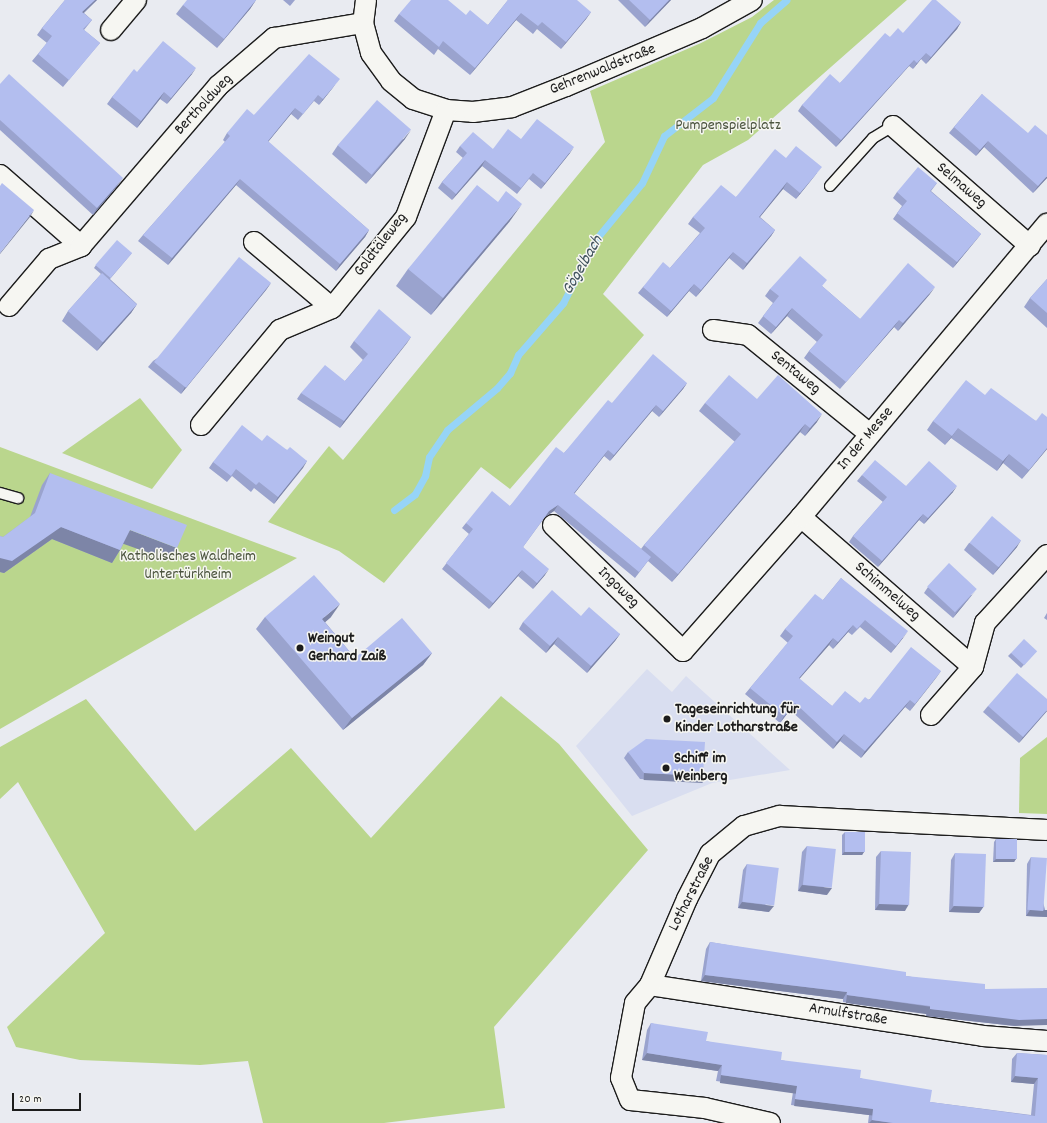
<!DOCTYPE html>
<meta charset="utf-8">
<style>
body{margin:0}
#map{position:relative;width:1047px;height:1123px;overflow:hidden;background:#e9ebf1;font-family:Dekko,sans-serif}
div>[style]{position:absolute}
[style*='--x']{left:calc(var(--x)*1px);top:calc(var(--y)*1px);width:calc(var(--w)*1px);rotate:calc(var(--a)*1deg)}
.built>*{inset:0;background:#d9def0}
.green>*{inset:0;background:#bad68d}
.stream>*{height:7px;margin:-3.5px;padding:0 3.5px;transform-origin:3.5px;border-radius:3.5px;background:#96d4f7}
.roads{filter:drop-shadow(1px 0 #1c1c1c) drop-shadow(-1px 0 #1c1c1c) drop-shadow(0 1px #1c1c1c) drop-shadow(0 -1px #1c1c1c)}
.lane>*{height:10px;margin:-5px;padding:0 5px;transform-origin:5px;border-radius:5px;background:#f6f6f2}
.street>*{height:20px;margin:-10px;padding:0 10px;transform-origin:10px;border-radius:10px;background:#f6f6f2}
.wall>*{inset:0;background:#9aa3ce}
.shaded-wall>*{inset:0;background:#7d85a7;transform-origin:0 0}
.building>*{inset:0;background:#b3beef;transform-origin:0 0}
.dots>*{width:11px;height:11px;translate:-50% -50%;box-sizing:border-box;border:2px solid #f6f6f2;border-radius:50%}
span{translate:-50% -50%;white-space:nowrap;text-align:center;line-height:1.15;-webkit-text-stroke:3px #f6f6f2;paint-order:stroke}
.street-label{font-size:16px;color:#1c1c1c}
.park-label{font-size:16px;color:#4b543e}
.poi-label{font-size:16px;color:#1c1c1c;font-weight:700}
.left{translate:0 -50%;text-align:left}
.water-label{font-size:17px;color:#41535e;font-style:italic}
.scale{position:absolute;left:12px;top:1093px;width:69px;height:18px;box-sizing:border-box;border:2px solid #1c1c1c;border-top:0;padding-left:5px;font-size:12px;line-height:14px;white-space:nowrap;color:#1c1c1c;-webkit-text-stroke:3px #f6f6f2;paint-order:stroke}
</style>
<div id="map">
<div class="built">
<div style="clip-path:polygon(647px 669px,672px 692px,686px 676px,790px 770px,712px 783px,632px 816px,576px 746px)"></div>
</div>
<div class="green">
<div style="clip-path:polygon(774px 0,907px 0,748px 140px,703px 165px,603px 294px,644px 335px,510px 489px,481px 467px,384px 583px,339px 551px,268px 522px,329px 446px,343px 460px,605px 142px,590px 91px,701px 43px,752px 17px)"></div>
<div style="clip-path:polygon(140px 398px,182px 450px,152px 489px,62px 453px)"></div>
<div style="clip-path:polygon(0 447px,297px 558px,0 729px)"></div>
<div style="clip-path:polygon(501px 696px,559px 744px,648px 850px,494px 1027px,505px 1108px,384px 1123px,263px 1123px,248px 1061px,200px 1065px,80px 1060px,16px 1047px,7px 1027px,105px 933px,18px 782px,0 799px,0 747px,86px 699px,195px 831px,291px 748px,371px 838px)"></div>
<div style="clip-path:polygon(1047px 737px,1047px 814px,1019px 813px,1020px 758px)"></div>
</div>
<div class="stream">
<div style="--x:394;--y:510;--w:26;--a:-37"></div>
<div style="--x:415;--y:494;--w:21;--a:-61"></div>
<div style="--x:425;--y:476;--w:19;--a:-78"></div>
<div style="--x:429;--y:457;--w:32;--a:-56"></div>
<div style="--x:447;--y:430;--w:65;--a:-40"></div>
<div style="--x:497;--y:388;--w:20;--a:-49"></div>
<div style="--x:510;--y:373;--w:20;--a:-66"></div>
<div style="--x:518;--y:355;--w:69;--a:-49.1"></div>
<div style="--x:563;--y:303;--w:72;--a:-62.7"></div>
<div style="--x:596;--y:239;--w:72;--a:-50.6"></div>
<div style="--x:642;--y:183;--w:52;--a:-64.9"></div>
<div style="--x:664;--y:136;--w:62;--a:-37.8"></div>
<div style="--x:713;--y:98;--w:89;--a:-57.9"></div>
<div style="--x:760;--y:23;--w:35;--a:-41"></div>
</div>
<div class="roads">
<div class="lane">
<div style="--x:830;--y:186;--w:64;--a:-48.1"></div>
<div style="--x:873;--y:138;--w:23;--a:-31"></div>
<div style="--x:0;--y:493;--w:19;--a:16"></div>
</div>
<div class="street">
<div style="--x:366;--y:0;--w:23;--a:97"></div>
<div style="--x:363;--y:23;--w:31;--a:75"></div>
<div style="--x:371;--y:53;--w:34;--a:54"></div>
<div style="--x:391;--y:81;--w:28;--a:39"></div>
<div style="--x:413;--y:99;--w:35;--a:18"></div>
<div style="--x:446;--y:110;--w:27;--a:4"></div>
<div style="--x:473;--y:112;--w:39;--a:-7"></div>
<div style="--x:512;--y:107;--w:58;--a:-21.3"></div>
<div style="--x:566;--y:86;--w:148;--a:-23.1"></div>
<div style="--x:702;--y:28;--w:57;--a:-29.2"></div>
<div style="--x:111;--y:30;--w:39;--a:-50"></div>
<div style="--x:893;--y:126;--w:182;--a:41.2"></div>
<div style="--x:0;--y:175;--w:108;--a:41.2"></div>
<div style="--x:254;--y:242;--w:102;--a:40.2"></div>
<div style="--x:332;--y:308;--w:117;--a:-50.9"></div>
<div style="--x:406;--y:217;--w:114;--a:-69.5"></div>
<div style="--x:9;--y:306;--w:62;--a:-49.6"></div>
<div style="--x:49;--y:259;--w:35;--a:-22"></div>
<div style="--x:81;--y:246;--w:211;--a:-49.4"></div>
<div style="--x:218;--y:86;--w:74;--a:-40.6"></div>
<div style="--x:274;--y:38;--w:90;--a:-9.6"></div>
<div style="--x:713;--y:330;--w:35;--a:8"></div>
<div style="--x:748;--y:335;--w:157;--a:39.1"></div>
<div style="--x:201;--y:425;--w:124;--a:-50.3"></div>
<div style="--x:280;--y:330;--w:56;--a:-22.9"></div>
<div style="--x:801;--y:517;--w:228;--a:41.1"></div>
<div style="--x:973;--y:667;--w:46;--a:-74.7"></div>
<div style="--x:985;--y:623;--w:92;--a:-47.6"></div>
<div style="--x:553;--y:525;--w:181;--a:44.1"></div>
<div style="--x:683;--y:651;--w:179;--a:-48.6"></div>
<div style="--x:801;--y:517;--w:383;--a:-50"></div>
<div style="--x:931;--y:715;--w:64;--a:-48.8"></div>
<div style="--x:650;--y:985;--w:337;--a:8.7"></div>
<div style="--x:983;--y:1036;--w:64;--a:4.5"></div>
<div style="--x:770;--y:1123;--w:67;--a:-167"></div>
<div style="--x:705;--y:1108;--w:75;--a:-173.9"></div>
<div style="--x:630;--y:1100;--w:24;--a:-112"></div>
<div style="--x:621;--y:1078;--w:76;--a:-79.4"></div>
<div style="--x:635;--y:1003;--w:23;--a:-50"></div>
<div style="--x:650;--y:985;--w:94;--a:-66.7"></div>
<div style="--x:687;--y:899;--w:51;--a:-62.9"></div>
<div style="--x:710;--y:854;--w:44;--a:-39.5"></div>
<div style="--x:744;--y:826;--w:37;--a:-16"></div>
<div style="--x:780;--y:816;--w:267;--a:3"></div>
</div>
</div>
<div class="wall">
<div style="clip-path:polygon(65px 0,97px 0,84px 13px,92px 20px,84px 30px,100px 43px,94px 50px,63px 87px,32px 61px,47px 43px,37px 35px,42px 28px)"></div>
<div style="clip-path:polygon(256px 0,250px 9px,217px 48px,176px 14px,183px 5px)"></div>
<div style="clip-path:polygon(283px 0,295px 0,290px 6px)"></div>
<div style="clip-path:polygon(508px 0,591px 12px,586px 19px,561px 49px,537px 29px,533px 34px,516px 20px,470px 75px,438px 49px,434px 55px,394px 21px,399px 14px,466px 15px,488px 25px)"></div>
<div style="clip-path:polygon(618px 0,671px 0,645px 27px)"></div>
<div style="clip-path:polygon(961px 22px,957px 29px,926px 64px,921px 59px,913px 69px,909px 66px,836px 147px,798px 111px,802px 105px,840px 83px,890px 37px,903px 33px)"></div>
<div style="clip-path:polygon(137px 72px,192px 74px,167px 104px,160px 99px,137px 128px,107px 104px,112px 97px)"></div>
<div style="clip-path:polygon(0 84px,118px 185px,93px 215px,0 130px)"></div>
<div style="clip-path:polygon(335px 85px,319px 105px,314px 101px,298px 120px,291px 114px,268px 142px,369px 230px,365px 237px,336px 271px,236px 185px,168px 265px,138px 241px,143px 235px,225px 142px,223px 140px,227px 133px,254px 115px)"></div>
<div style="clip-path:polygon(982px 94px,1047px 178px,1033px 193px,984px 147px,976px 156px,949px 133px,954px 127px)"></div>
<div style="clip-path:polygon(405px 139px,366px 184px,332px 154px,338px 145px)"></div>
<div style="clip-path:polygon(521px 139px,570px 153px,541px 189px,529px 179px,517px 194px,482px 166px,452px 200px,438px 188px,442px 182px,463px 158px,456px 152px,460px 146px,493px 149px)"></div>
<div style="clip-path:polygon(786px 158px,817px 173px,796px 199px,783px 189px,760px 217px,775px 230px,771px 236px,743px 270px,729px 258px,696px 297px,689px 291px,667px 317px,638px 293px,643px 287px,670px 268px,700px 233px,688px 224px,693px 217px,736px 197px)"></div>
<div style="clip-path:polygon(937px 183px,931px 191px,981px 234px,953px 268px,893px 219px,902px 206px,893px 198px,897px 192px)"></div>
<div style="clip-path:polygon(510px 221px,431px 315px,396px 286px,408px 269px)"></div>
<div style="clip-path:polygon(132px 253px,110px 279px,137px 304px,131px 313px,97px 351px,62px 321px,68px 311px,101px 274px,94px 268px,96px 265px)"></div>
<div style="clip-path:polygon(1047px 279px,1047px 328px,1024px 307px,1030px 298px)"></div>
<div style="clip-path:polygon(271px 283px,266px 290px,181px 394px,148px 367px,153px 361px)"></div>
<div style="clip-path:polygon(822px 286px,860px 319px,930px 294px,898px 331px,894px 327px,840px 389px,804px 358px,809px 351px,817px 342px,787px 316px,771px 334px,758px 323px,773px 303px,765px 296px,770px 289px)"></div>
<div style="clip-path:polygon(411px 337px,340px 428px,297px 399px,301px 393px,345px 381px,363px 360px,350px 347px,354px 341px)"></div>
<div style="clip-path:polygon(687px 383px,683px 389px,659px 417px,652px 411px,610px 461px,604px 456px,574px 494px,641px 549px,644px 545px,735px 442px,699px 411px,705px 403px,757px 399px,817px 422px,805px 436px,800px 432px,672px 582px,648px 561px,635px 578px,554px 511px,545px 517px,523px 547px,545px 575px,533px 589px,518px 576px,489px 609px,442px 569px,469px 534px,462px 528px,466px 523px,510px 506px,564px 453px,612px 403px)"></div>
<div style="clip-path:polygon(985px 395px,1036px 421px,1047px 417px,1047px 449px,1022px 479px,1003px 463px,997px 471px,951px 438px,945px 445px,927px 430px,933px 421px)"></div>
<div style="clip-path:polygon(262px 441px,287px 450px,307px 461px,274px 504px,254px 488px,251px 492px,232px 476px,227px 482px,209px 468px,213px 462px)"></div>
<div style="clip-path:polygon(50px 473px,169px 560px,124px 543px,120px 550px,112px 563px,52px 539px,4px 573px,0 572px,0 536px,3px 537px,30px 517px,42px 485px)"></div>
<div style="clip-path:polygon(862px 475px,906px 486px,953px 492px,924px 524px,919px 520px,878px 567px,849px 542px,853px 536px,883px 502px,857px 481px)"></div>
<div style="clip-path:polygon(969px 543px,1017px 547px,993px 575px,964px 550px)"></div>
<div style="clip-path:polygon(841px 578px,903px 638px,891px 653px,860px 627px,852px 635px,848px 632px,833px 649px,829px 645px,799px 679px,832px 706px,860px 703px,941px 671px,910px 711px,905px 707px,861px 758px,840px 741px,833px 749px,790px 710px,780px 723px,745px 694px,750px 688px,788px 643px,780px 636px,785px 629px,823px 600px)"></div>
<div style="clip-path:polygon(928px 587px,972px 595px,953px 618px,924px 593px)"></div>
<div style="clip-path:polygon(1047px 613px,1047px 620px,1044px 618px)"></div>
<div style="clip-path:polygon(581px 616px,620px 634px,615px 641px,587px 673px,554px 644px,546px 653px,519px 629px,523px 622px)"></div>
<div style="clip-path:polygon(265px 617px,331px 617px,325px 622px,355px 658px,432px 653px,423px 665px,343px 730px,256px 629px)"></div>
<div style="clip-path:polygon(1011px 653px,1034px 654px,1021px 668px,1008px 656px)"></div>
<div style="clip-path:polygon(988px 706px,1047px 711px,1019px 743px,983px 712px)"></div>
<div style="clip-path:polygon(628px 752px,699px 782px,640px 779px,624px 758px)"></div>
<div style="clip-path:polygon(845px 832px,864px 852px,862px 855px,842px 855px,842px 835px)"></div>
<div style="clip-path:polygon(996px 839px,1016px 859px,1014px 862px,993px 862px,994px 842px)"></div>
<div style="clip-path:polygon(807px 846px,827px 895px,798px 891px,802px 852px)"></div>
<div style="clip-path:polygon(881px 851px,905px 911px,875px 910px,876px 857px)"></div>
<div style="clip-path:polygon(955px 853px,984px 906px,979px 913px,949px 912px,951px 860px)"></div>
<div style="clip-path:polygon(1031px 857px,1047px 917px,1026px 916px,1027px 864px)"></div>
<div style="clip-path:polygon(747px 864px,769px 912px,738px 908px,743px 870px)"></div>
<div style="clip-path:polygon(710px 942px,906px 976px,985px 989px,1015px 1026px,926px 1016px,926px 1013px,843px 1002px,843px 999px,701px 981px,706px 949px)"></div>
<div style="clip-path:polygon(651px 1023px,706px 1041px,781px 1060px,860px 1078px,930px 1102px,1031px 1115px,1034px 1084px,1011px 1082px,1012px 1059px,1017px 1053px,1047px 1055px,1047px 1123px,868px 1123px,869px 1115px,791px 1105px,793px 1092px,716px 1081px,718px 1071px,642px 1060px,647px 1030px)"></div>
</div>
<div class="shaded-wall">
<div style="clip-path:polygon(95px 0,97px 0,77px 19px,82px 12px)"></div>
<div style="clip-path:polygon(256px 0,250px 9px,217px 48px,224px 39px)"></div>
<div style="clip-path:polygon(669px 0,671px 0,645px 27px,650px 20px)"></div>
<div style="clip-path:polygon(591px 12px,586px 19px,561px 49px,566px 42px)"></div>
<div style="clip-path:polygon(521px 13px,516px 20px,470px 75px,475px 68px)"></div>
<div style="clip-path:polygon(961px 22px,957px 29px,926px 64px,931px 57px)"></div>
<div style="clip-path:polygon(926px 53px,921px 59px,913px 69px,917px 63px)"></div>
<div style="clip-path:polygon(914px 60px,909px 66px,836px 147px,841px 140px)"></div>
<div style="clip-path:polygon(196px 68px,192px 74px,167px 104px,171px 98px)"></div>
<div style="clip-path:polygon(340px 79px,335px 85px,319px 105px,323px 99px)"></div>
<div style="clip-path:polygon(164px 92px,160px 99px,137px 128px,141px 121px)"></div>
<div style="clip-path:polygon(295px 108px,291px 114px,263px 148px,268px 141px)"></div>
<div style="clip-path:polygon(411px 130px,405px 139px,366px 184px,373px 175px)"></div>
<div style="clip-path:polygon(988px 141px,984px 147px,976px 156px,980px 150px)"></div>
<div style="clip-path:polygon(574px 147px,570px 153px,541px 189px,545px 183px)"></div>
<div style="clip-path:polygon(485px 160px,482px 166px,452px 200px,456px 194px)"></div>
<div style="clip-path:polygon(822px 167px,817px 173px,796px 199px,800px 193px)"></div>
<div style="clip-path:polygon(1047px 176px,1047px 178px,1033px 193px,1038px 186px)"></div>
<div style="clip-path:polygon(123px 178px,118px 185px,93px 215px,97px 208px)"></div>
<div style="clip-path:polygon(240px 179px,236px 185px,168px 265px,172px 258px)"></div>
<div style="clip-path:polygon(787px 182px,783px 189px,755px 223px,759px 217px)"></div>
<div style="clip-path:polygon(522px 204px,510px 221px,431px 315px,443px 298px)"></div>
<div style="clip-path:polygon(34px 210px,30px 217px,0 254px,0 253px)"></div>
<div style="clip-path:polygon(369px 230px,365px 237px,336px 271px,340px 264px)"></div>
<div style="clip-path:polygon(775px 230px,771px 236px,743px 270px,747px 263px)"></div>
<div style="clip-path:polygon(981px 234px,977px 239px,953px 268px,957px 262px)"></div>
<div style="clip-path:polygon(733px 252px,729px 258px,696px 297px,701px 290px)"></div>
<div style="clip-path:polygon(271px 283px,266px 290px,181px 394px,185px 387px)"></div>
<div style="clip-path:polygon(694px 284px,689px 291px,667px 317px,671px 311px)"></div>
<div style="clip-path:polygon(935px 287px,930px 294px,898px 331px,903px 323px)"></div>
<div style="clip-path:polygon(137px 304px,131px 313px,97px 351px,103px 342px)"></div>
<div style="clip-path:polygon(792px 308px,787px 316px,771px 334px,776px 327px)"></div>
<div style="clip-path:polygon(899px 320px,894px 327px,840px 389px,846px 382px)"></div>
<div style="clip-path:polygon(411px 337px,407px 343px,340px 428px,344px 421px)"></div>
<div style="clip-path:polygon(687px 383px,683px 389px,659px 417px,663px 411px)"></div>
<div style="clip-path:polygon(656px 405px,652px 411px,610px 461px,614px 455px)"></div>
<div style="clip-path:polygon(822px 414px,817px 422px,805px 436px,810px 428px)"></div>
<div style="clip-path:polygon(805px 424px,800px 432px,672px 582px,678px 574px)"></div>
<div style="clip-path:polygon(958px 428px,951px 438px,945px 445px,952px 436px)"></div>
<div style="clip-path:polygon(1047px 448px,1047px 449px,1022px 479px,1029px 470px)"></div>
<div style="clip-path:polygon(608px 450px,604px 456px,570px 499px,574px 493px)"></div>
<div style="clip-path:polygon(1009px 454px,1003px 463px,997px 471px,1003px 461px)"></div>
<div style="clip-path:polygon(307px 461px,303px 468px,274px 504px,278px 497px)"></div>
<div style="clip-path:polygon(957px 486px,953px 492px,924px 524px,928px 518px)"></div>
<div style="clip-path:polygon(558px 505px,554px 511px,545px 517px,549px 511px)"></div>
<div style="clip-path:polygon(923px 514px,919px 520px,878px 567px,882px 561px)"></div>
<div style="clip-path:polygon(61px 527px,120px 550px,112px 563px,52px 539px,4px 573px,0 572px,0 558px)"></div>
<div style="clip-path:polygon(130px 530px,177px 548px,169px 560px,121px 543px)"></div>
<div style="clip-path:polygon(1021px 540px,1017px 547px,993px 575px,998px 568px)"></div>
<div style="clip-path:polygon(549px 569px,545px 575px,533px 589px,537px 583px)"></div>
<div style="clip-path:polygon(522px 570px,518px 576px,489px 609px,493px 603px)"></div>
<div style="clip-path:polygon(977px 589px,972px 595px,953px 618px,957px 612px)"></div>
<div style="clip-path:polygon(340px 604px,331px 617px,314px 632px,322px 619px)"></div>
<div style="clip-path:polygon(853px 625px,848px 632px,833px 649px,838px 642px)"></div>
<div style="clip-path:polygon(908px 631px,903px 638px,891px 653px,896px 646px)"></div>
<div style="clip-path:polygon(620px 634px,615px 641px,587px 673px,591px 666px)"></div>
<div style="clip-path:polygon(558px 637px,554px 644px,546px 653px,550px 646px)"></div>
<div style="clip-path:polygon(833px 638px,829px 645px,794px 685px,799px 678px)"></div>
<div style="clip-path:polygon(432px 653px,423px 665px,343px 730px,352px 718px)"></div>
<div style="clip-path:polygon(941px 671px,936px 678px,910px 711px,915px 704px)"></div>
<div style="clip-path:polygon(910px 700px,905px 707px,861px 758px,865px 751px)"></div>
<div style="clip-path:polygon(795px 703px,790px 710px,780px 723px,784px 716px)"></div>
<div style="clip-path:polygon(1047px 710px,1047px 711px,1019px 743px,1023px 737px)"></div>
<div style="clip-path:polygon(844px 734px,840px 741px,833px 749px,837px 742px)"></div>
<div style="left:644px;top:773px;width:59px;height:7px;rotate:3deg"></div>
<div style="clip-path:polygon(844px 852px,864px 852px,862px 855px,842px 855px)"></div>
<div style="clip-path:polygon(996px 859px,1016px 859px,1014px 862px,993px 862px)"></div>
<div style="clip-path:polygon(802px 885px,832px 888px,827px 895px,798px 891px)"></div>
<div style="clip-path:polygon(742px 902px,774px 906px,769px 912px,738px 908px)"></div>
<div style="clip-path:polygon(879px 904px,909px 904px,905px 911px,875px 910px)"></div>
<div style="clip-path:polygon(954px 906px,984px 906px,979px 913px,949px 912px)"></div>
<div style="clip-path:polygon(1030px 910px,1047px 910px,1047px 917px,1026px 916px)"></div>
<div style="clip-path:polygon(705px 975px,847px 992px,843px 999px,701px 981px)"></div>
<div style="left:847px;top:995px;width:84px;height:8px;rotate:8deg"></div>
<div style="clip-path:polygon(930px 1009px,1047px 1019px,1047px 1025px,1015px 1026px,926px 1016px)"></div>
<div style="clip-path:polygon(647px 1053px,722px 1065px,718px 1071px,642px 1060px)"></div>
<div style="left:721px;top:1075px;width:77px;height:8px;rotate:8deg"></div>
<div style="clip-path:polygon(1015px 1076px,1038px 1078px,1034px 1084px,1011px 1082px)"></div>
<div style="left:795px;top:1099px;width:79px;height:7px;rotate:7deg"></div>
<div style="clip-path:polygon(872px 1120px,893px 1123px,869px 1123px)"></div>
</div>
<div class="building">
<div style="clip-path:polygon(65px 0,95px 0,82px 12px,92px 20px,83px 29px,100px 43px,69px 80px,38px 54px,52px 36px,42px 28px)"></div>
<div style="clip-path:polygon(187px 0,256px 0,224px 39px,183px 5px)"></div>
<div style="clip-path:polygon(411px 0,448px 0,466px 15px,470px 10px,488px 25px,508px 0,577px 0,591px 12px,566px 42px,542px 22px,538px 26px,521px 13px,475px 68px,443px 41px,439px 47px,399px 14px)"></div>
<div style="clip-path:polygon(629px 0,669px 0,650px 20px)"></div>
<div style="clip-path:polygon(932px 0,936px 0,961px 22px,931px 57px,926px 53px,917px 63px,914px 60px,841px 140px,802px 105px,830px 74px,840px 83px,885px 33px,890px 37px,898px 28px,903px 33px)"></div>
<div style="clip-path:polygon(163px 41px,196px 68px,171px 98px,164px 92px,141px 121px,112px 97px,134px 69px,137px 72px)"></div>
<div style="clip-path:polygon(309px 54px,340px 79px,323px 99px,318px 95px,303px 114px,295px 108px,268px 141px,369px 230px,340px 264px,240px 179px,172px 258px,143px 235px,230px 136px,227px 133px,247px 109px,254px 115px)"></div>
<div style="clip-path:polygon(9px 74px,123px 178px,97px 208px,0 120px,0 84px)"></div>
<div style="clip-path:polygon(982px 94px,1028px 133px,1035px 125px,1047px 135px,1047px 176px,1038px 186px,988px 141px,980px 150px,954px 127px)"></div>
<div style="left:377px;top:100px;width:45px;height:60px;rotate:41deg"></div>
<div style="clip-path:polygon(537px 119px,574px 147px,545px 183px,533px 173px,521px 188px,485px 160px,456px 194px,442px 182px,467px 153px,460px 146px,473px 132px,493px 149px,508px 129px,521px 139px)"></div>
<div style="clip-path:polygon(796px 146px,822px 167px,800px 193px,787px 182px,759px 217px,775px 230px,747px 263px,733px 252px,701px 290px,694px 284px,671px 311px,643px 287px,663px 262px,670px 268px,705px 228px,693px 217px,721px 185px,736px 197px,775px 149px,786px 158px)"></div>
<div style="clip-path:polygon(918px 167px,937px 183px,930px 191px,981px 234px,957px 262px,897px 213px,907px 201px,897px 192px)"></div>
<div style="clip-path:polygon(2px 183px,34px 210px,0 253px,0 186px)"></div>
<div style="clip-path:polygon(477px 185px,498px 202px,506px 191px,522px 204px,443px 298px,408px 269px)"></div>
<div style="left:117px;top:240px;width:20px;height:33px;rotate:41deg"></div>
<div style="clip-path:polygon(800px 256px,827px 280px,822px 286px,860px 319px,908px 263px,935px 287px,903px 323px,899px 320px,846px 382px,809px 351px,823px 335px,792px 308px,776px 327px,763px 316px,779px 296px,770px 289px)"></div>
<div style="left:239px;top:257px;width:41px;height:135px;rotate:39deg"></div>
<div style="left:102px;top:273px;width:47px;height:51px;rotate:42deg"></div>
<div style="clip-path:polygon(1047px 279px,1047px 313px,1030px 298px)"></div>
<div style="clip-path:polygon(379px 309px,411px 337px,344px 421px,301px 393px,325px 365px,345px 381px,368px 354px,354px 341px)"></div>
<div style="clip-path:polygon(653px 354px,687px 383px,663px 411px,656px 405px,614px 455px,608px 450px,574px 493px,651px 557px,639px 572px,558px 505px,549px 511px,523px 547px,549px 569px,537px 583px,522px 570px,493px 603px,446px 563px,473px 529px,466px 523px,492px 491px,510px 506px,556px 447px,564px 453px,608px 400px,612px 403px)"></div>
<div style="clip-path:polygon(729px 375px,757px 399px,778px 375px,822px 414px,810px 428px,805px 424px,678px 574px,644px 545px,741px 434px,705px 403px)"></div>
<div style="clip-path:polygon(966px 380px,985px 395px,991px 388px,1036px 421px,1042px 413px,1047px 417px,1047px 448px,1029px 470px,1009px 454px,1003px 461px,958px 428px,952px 436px,933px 421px)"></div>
<div style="clip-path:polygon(242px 425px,262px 441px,267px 435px,287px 450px,290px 447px,307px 461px,278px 497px,259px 482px,256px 485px,236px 469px,231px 476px,213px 462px)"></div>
<div style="clip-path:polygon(875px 460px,906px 486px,929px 461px,957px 486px,928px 518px,923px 514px,882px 561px,853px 536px,887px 497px,862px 475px)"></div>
<div style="clip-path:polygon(50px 473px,187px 525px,177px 548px,130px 530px,120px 550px,61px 527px,12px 561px,0 558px,0 536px,3px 537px,35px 513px)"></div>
<div style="left:992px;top:516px;width:38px;height:35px;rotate:40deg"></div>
<div style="left:949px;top:563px;width:38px;height:32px;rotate:43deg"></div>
<div style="clip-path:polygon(314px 575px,340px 604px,322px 619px,355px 658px,402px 618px,432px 653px,352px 718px,265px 617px)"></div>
<div style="clip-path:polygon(841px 578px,908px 631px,896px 646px,865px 620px,857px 629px,853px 625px,838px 642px,833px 638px,799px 678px,832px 706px,845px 691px,860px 703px,865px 697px,869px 700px,911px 647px,941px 671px,915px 704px,910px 700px,865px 751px,844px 734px,837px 742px,795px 703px,784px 716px,750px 688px,793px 636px,785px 629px,815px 594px,823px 600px)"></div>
<div style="clip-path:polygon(552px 590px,581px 616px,589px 607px,620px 634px,591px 666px,558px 637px,550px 646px,523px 622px)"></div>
<div style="left:1024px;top:639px;width:18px;height:19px;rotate:43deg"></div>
<div style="clip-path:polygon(1017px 673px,1047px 699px,1047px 710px,1023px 737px,988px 706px)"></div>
<div style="clip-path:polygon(646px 739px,705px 742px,703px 776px,644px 773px,628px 752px)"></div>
<div style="left:845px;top:832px;width:20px;height:20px"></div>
<div style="left:996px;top:839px;width:21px;height:20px"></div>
<div style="left:807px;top:846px;width:29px;height:39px;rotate:6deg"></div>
<div style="left:881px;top:851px;width:30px;height:53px;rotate:2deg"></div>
<div style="left:955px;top:853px;width:31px;height:53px;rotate:2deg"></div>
<div style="left:1031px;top:857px;width:16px;height:53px;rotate:4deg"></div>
<div style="left:747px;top:864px;width:32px;height:38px;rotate:7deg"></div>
<div style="clip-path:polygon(710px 942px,906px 972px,906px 976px,985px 984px,985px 989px,1047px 988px,1047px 1019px,1019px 1020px,930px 1009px,930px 1006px,847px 995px,847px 992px,705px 975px)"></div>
<div style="clip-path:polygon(651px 1023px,708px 1032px,706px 1041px,782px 1052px,781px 1060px,861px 1070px,860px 1078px,932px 1090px,930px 1102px,1035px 1116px,1038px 1078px,1015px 1076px,1017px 1053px,1047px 1055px,1047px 1123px,893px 1123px,872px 1120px,873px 1109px,795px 1099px,797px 1086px,721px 1075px,722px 1065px,647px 1053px)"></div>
</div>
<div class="dots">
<div style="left:300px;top:648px;background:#1c1c1c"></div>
<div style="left:667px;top:719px;background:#1c1c1c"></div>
<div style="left:666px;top:768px;background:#1c1c1c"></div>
</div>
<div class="street-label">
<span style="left:603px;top:70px;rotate:-22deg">Gehrenwaldstraße</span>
<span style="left:204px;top:105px;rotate:-47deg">Bertholdweg</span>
<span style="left:961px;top:186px;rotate:41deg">Selmaweg</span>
<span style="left:381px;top:245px;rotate:-52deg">Goldtäleweg</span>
<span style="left:795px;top:373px;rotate:39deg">Sentaweg</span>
<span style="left:866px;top:439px;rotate:-50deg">In der Messe</span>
<span style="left:618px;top:588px;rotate:44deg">Ingoweg</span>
<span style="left:887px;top:592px;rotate:41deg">Schimmelweg</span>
<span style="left:692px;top:894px;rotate:-63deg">Lotharstraße</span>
<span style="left:848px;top:1015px;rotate:9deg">Arnulfstraße</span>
</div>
<div class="park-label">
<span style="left:728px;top:126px">Pumpenspielplatz</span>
<span style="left:188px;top:566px">Katholisches Waldheim<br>Untertürkheim</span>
</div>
<div class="poi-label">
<span class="left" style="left:308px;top:648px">Weingut<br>Gerhard Zaiß</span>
<span class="left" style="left:675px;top:719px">Tageseinrichtung für<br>Kinder Lotharstraße</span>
<span class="left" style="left:674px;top:768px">Schiff im<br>Weinberg</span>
</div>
<div class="water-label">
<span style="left:584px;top:266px;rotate:-60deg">Gögelbach</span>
</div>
<div class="scale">20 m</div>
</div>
